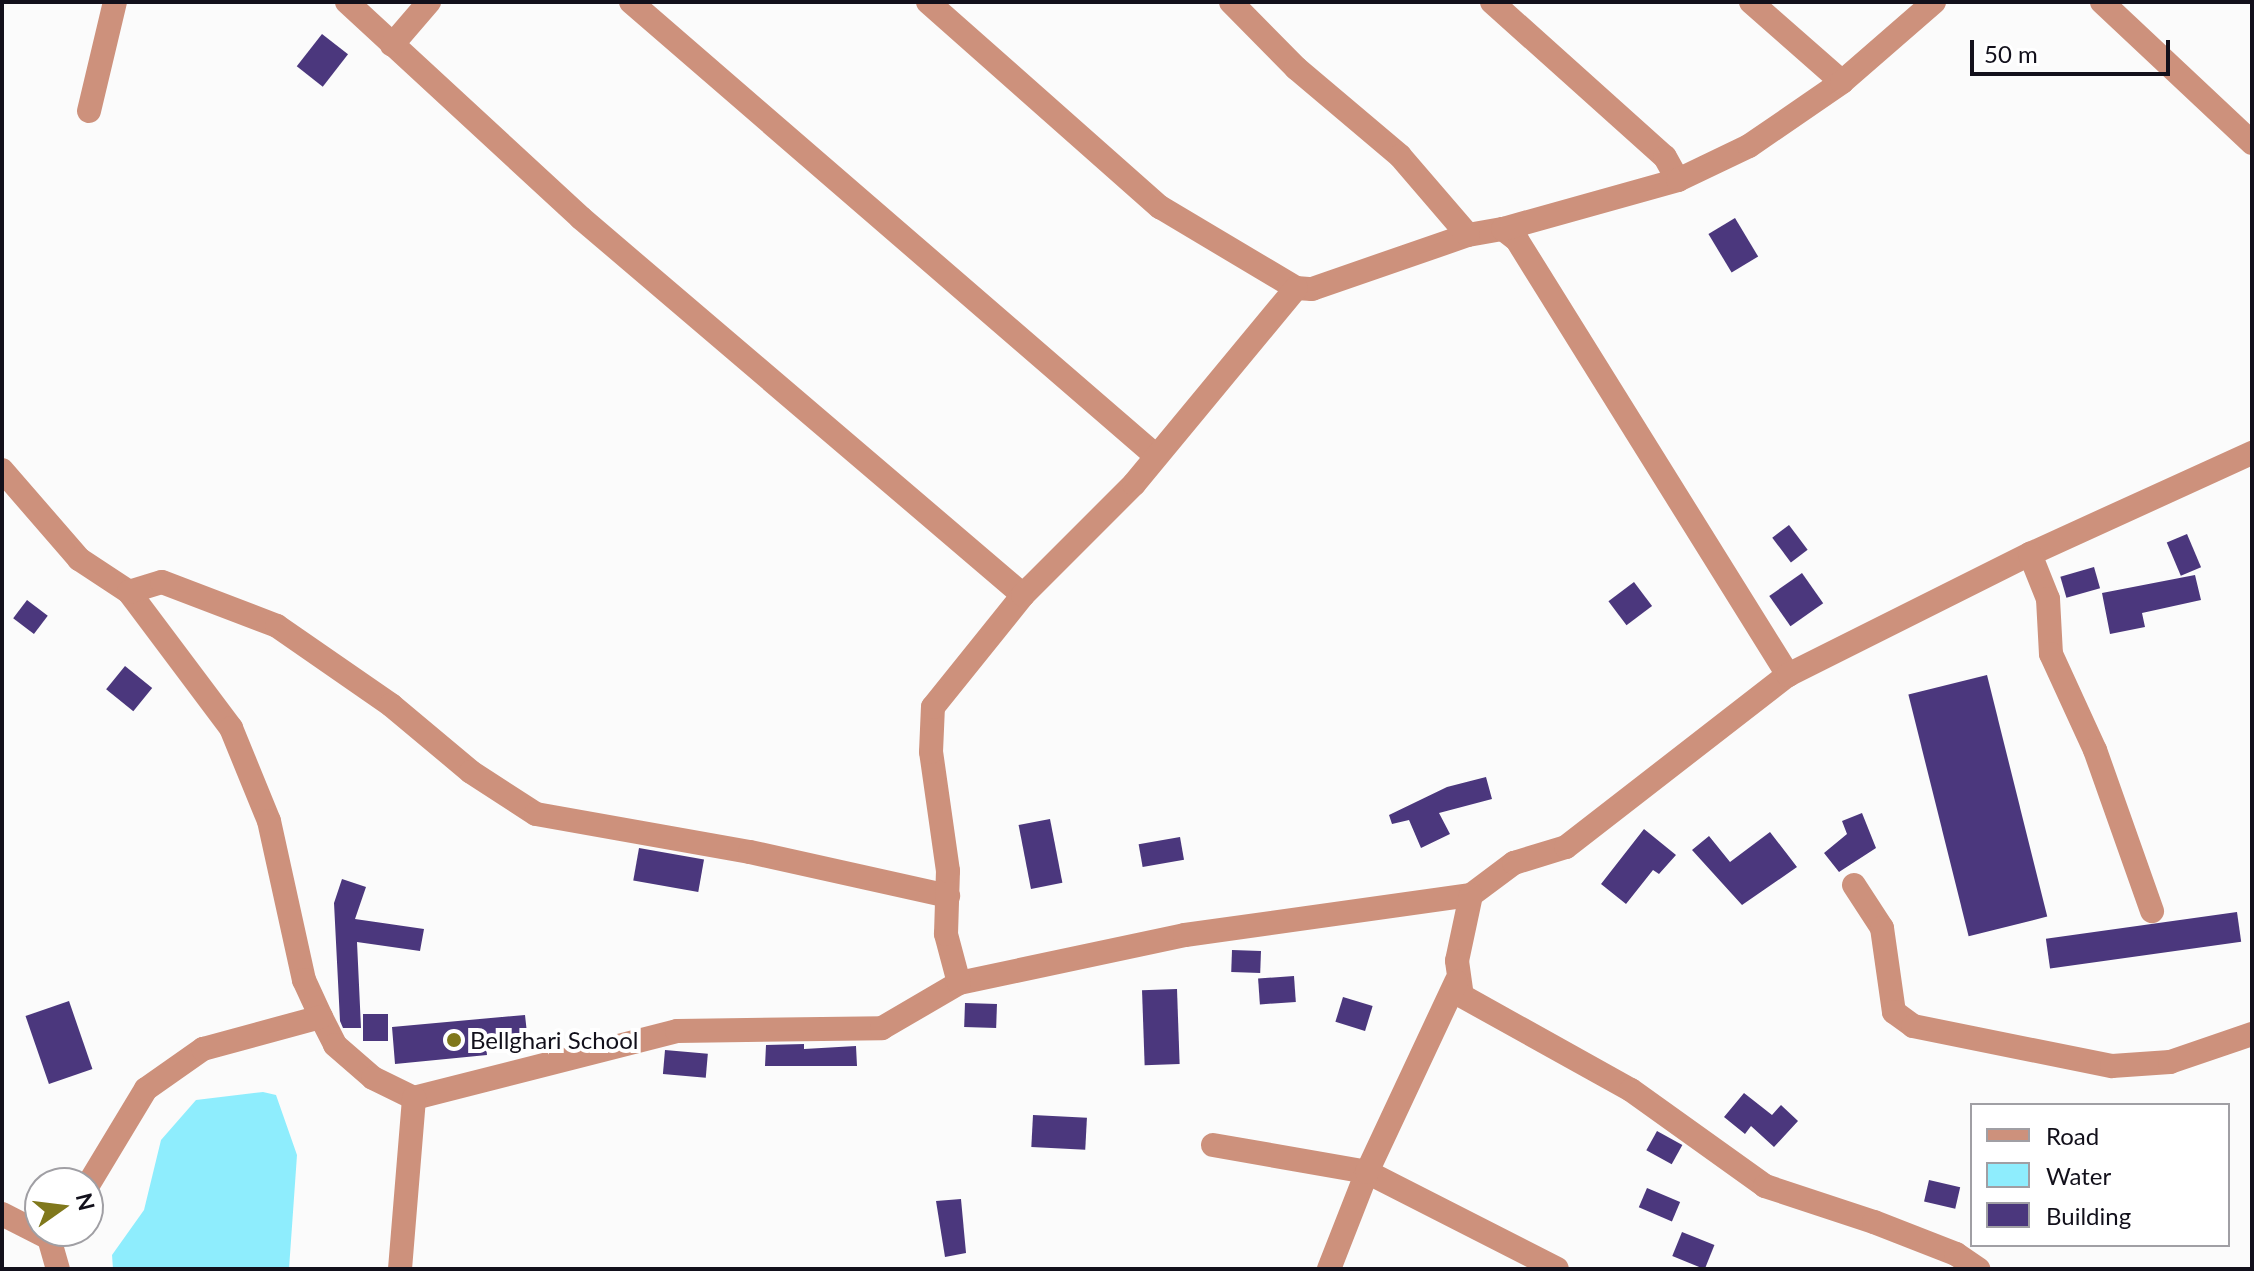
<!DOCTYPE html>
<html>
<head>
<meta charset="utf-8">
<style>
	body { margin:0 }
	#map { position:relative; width:2254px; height:1271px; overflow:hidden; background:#fbfbfb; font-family:Lato,sans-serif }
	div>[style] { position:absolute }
	.water>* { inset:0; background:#8eedfd }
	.building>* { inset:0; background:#4b377d; transform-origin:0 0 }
	.minor>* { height:24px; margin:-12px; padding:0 12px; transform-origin:12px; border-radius:12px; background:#cd917c }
	.dots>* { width:22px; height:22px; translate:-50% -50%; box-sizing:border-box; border:4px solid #fff; border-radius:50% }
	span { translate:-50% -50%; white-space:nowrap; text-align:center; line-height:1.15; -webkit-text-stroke:8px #fff; paint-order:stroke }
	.poi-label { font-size:24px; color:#12101b }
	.left { translate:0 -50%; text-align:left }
	.frame { position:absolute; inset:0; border:4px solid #12101b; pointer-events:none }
	.legend { position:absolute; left:1970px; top:1103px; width:260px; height:144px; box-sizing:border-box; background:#fff; border:2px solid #a09fa4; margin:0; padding:10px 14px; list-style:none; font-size:24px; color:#12101b }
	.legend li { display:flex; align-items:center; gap:16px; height:40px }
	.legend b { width:40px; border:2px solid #a09fa4 }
	.north { position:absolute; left:24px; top:1167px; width:80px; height:80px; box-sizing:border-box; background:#fff; border:2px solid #a09fa4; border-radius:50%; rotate:76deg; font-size:22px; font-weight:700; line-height:32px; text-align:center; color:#12101b }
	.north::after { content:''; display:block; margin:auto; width:28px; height:36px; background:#80781c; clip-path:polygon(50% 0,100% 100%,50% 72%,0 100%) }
	.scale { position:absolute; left:1970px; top:40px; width:200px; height:36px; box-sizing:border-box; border:4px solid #12101b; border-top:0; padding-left:10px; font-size:24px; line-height:28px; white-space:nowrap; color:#12101b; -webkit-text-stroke:6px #fff; paint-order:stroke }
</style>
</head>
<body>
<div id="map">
	<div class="water">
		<div style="clip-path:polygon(263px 1092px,276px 1095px,297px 1155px,289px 1269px,113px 1269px,112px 1255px,144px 1210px,161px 1140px,196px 1100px)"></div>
	</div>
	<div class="building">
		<div style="left:322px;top:34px;width:33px;height:41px;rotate:38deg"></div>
		<div style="left:1735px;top:218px;width:45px;height:31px;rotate:59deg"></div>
		<div style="left:1789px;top:525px;width:31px;height:21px;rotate:53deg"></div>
		<div style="left:2187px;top:534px;width:36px;height:22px;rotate:67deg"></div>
		<div style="left:2094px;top:567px;width:22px;height:35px;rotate:74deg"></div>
		<div style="left:1802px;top:573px;width:37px;height:40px;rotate:55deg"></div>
		<div style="clip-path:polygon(2195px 575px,2201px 600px,2142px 613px,2145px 627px,2110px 634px,2102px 593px)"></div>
		<div style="left:1634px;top:582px;width:30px;height:32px;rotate:53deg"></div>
		<div style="left:27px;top:600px;width:26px;height:23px;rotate:37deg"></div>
		<div style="left:125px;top:666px;width:35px;height:30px;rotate:39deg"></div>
		<div style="left:1987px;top:675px;width:249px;height:81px;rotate:76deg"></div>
		<div style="clip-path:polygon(1486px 777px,1492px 799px,1439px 813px,1450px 834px,1421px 848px,1409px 820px,1392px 824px,1389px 815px,1447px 787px)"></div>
		<div style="clip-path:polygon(1862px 813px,1876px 848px,1839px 872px,1824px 853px,1847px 834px,1842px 821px)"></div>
		<div style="left:1050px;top:819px;width:65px;height:32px;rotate:79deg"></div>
		<div style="clip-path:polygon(1644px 829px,1676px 855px,1659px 874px,1653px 870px,1626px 904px,1601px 884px)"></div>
		<div style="clip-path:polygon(1770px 832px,1797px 867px,1742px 905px,1692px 850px,1709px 836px,1730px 862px)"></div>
		<div style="left:1180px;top:837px;width:23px;height:42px;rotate:80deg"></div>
		<div style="left:639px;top:848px;width:66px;height:33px;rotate:10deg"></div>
		<div style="clip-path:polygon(342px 879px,366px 887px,355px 919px,424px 929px,420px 951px,357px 942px,361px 1028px,343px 1028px,340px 1021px,334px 903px)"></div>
		<div style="left:2237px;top:912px;width:30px;height:193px;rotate:82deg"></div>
		<div style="left:1232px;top:950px;width:29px;height:22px;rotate:2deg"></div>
		<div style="left:1294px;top:976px;width:26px;height:36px;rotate:86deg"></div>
		<div style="left:1177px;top:989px;width:75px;height:35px;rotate:88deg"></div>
		<div style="left:1343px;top:997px;width:31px;height:26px;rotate:17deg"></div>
		<div style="left:69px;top:1001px;width:72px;height:46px;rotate:71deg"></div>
		<div style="left:965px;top:1003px;width:32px;height:24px;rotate:2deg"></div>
		<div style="left:363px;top:1014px;width:25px;height:27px"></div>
		<div style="clip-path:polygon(525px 1015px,528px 1042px,486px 1046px,487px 1055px,395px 1064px,392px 1027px)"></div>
		<div style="clip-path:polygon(804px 1044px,804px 1049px,856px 1046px,857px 1066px,765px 1066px,766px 1045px)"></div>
		<div style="left:665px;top:1050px;width:43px;height:24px;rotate:5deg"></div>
		<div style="clip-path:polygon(1744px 1093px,1772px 1115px,1781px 1105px,1798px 1121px,1774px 1147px,1751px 1126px,1745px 1134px,1724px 1117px)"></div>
		<div style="left:1033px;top:1115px;width:54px;height:32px;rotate:3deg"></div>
		<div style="left:1657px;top:1131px;width:29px;height:22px;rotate:29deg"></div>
		<div style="left:1929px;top:1180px;width:32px;height:22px;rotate:13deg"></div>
		<div style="left:1647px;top:1188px;width:36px;height:21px;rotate:23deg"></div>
		<div style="clip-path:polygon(961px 1199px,966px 1253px,945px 1257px,936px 1201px)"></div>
		<div style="left:1682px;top:1232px;width:35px;height:26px;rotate:22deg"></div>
	</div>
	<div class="minor">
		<div style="left:347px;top:2px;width:318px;rotate:42.7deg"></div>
		<div style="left:581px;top:218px;width:581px;rotate:40.46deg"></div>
		<div style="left:631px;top:2px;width:694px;rotate:40.85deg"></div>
		<div style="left:928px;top:2px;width:310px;rotate:41.5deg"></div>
		<div style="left:1160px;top:207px;width:158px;rotate:30.8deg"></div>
		<div style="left:1296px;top:288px;width:16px;rotate:4deg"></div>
		<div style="left:1312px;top:289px;width:165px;rotate:-19.1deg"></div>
		<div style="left:1468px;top:235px;width:36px;rotate:-10deg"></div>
		<div style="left:1503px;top:229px;width:18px;rotate:38deg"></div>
		<div style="left:1517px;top:240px;width:513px;rotate:58.08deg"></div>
		<div style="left:1231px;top:2px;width:93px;rotate:45.4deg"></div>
		<div style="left:1296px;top:68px;width:136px;rotate:40.2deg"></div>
		<div style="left:1400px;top:156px;width:104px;rotate:49.3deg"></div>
		<div style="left:1492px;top:2px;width:232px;rotate:41.9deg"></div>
		<div style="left:1665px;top:157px;width:26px;rotate:61deg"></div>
		<div style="left:1751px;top:2px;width:121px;rotate:41.3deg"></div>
		<div style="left:2102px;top:2px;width:206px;rotate:43.2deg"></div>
		<div style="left:392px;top:45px;width:57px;rotate:-49.3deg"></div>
		<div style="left:89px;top:111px;width:112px;rotate:-76.6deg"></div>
		<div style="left:1503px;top:229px;width:182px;rotate:-15.6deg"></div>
		<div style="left:1678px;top:180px;width:79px;rotate:-25.6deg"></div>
		<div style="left:1749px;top:146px;width:113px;rotate:-34.5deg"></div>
		<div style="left:1842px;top:82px;width:122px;rotate:-41deg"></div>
		<div style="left:2px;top:470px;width:118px;rotate:49.1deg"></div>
		<div style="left:79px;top:559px;width:60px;rotate:33.4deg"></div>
		<div style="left:129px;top:592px;width:170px;rotate:53.1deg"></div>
		<div style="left:231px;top:728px;width:100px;rotate:67.8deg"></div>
		<div style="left:269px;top:821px;width:163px;rotate:77.6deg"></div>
		<div style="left:304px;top:980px;width:41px;rotate:65.3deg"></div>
		<div style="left:321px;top:1017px;width:31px;rotate:63deg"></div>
		<div style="left:335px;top:1045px;width:50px;rotate:41deg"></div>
		<div style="left:373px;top:1078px;width:46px;rotate:26deg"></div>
		<div style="left:414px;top:1098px;width:271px;rotate:-14.3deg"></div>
		<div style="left:677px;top:1031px;width:205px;rotate:-0.8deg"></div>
		<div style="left:882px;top:1028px;width:89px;rotate:-30.3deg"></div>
		<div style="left:959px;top:983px;width:231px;rotate:-12deg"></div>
		<div style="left:1185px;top:935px;width:289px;rotate:-8deg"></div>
		<div style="left:1471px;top:895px;width:54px;rotate:-36.7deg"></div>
		<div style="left:1514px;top:863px;width:54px;rotate:-17.1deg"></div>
		<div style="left:1566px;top:847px;width:281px;rotate:-37.8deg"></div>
		<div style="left:1788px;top:675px;width:271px;rotate:-26.6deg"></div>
		<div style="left:2030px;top:554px;width:244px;rotate:-24.5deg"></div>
		<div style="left:2030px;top:554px;width:48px;rotate:68.2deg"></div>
		<div style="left:2048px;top:599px;width:55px;rotate:86.9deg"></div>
		<div style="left:2051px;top:654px;width:106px;rotate:65.4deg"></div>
		<div style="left:2095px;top:750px;width:171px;rotate:70.5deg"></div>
		<div style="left:129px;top:592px;width:34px;rotate:-17deg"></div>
		<div style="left:162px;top:582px;width:123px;rotate:20.9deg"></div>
		<div style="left:277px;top:626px;width:139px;rotate:34.7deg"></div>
		<div style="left:391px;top:705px;width:104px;rotate:39.9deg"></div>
		<div style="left:471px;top:772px;width:77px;rotate:32.9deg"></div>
		<div style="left:536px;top:814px;width:217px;rotate:10.1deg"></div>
		<div style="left:750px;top:852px;width:203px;rotate:12.5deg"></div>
		<div style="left:1854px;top:885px;width:51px;rotate:56.9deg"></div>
		<div style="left:1882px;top:928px;width:85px;rotate:81.9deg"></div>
		<div style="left:1894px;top:1012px;width:24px;rotate:36deg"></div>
		<div style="left:1913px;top:1026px;width:203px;rotate:11.4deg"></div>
		<div style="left:2112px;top:1066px;width:58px;rotate:-3.9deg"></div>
		<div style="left:2170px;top:1062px;width:87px;rotate:-18.9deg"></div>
		<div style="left:1471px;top:895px;width:67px;rotate:102deg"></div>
		<div style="left:1457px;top:961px;width:35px;rotate:82deg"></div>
		<div style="left:1462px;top:996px;width:193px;rotate:29.1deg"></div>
		<div style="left:1631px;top:1090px;width:165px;rotate:35.6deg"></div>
		<div style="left:1765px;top:1186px;width:115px;rotate:18.3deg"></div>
		<div style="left:1874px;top:1222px;width:88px;rotate:21.3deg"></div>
		<div style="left:1956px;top:1254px;width:27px;rotate:34deg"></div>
		<div style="left:959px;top:983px;width:51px;rotate:-104.9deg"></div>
		<div style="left:946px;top:934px;width:63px;rotate:-88.2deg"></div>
		<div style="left:948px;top:871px;width:120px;rotate:-98.1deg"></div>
		<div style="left:931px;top:752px;width:45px;rotate:-87.5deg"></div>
		<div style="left:933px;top:707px;width:144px;rotate:-51.2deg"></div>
		<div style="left:1023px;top:595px;width:157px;rotate:-45deg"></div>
		<div style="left:1134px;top:484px;width:254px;rotate:-50.4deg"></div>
		<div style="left:1213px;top:1145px;width:156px;rotate:9.9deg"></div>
		<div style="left:1367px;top:1172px;width:213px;rotate:27deg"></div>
		<div style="left:88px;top:1185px;width:112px;rotate:-58.9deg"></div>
		<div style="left:146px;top:1089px;width:70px;rotate:-35.1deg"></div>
		<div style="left:203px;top:1049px;width:122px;rotate:-15.2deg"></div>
		<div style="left:2px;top:1214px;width:53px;rotate:27.1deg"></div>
		<div style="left:49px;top:1238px;width:32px;rotate:74deg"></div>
		<div style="left:400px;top:1269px;width:172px;rotate:-85.3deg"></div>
		<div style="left:1329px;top:1269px;width:104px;rotate:-68.6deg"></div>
		<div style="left:1367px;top:1172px;width:210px;rotate:-64.9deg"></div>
	</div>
	<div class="dots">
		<div style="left:454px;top:1040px;background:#80781c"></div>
	</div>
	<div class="poi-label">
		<span class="left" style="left:470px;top:1040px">Bellghari School</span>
	</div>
	<div class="frame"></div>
	<ul class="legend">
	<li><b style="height:10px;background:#cd917c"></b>Road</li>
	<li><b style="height:22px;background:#8eedfd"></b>Water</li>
	<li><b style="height:22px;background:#4b377d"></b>Building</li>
	</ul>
	<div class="north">N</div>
	<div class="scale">50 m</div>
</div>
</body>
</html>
